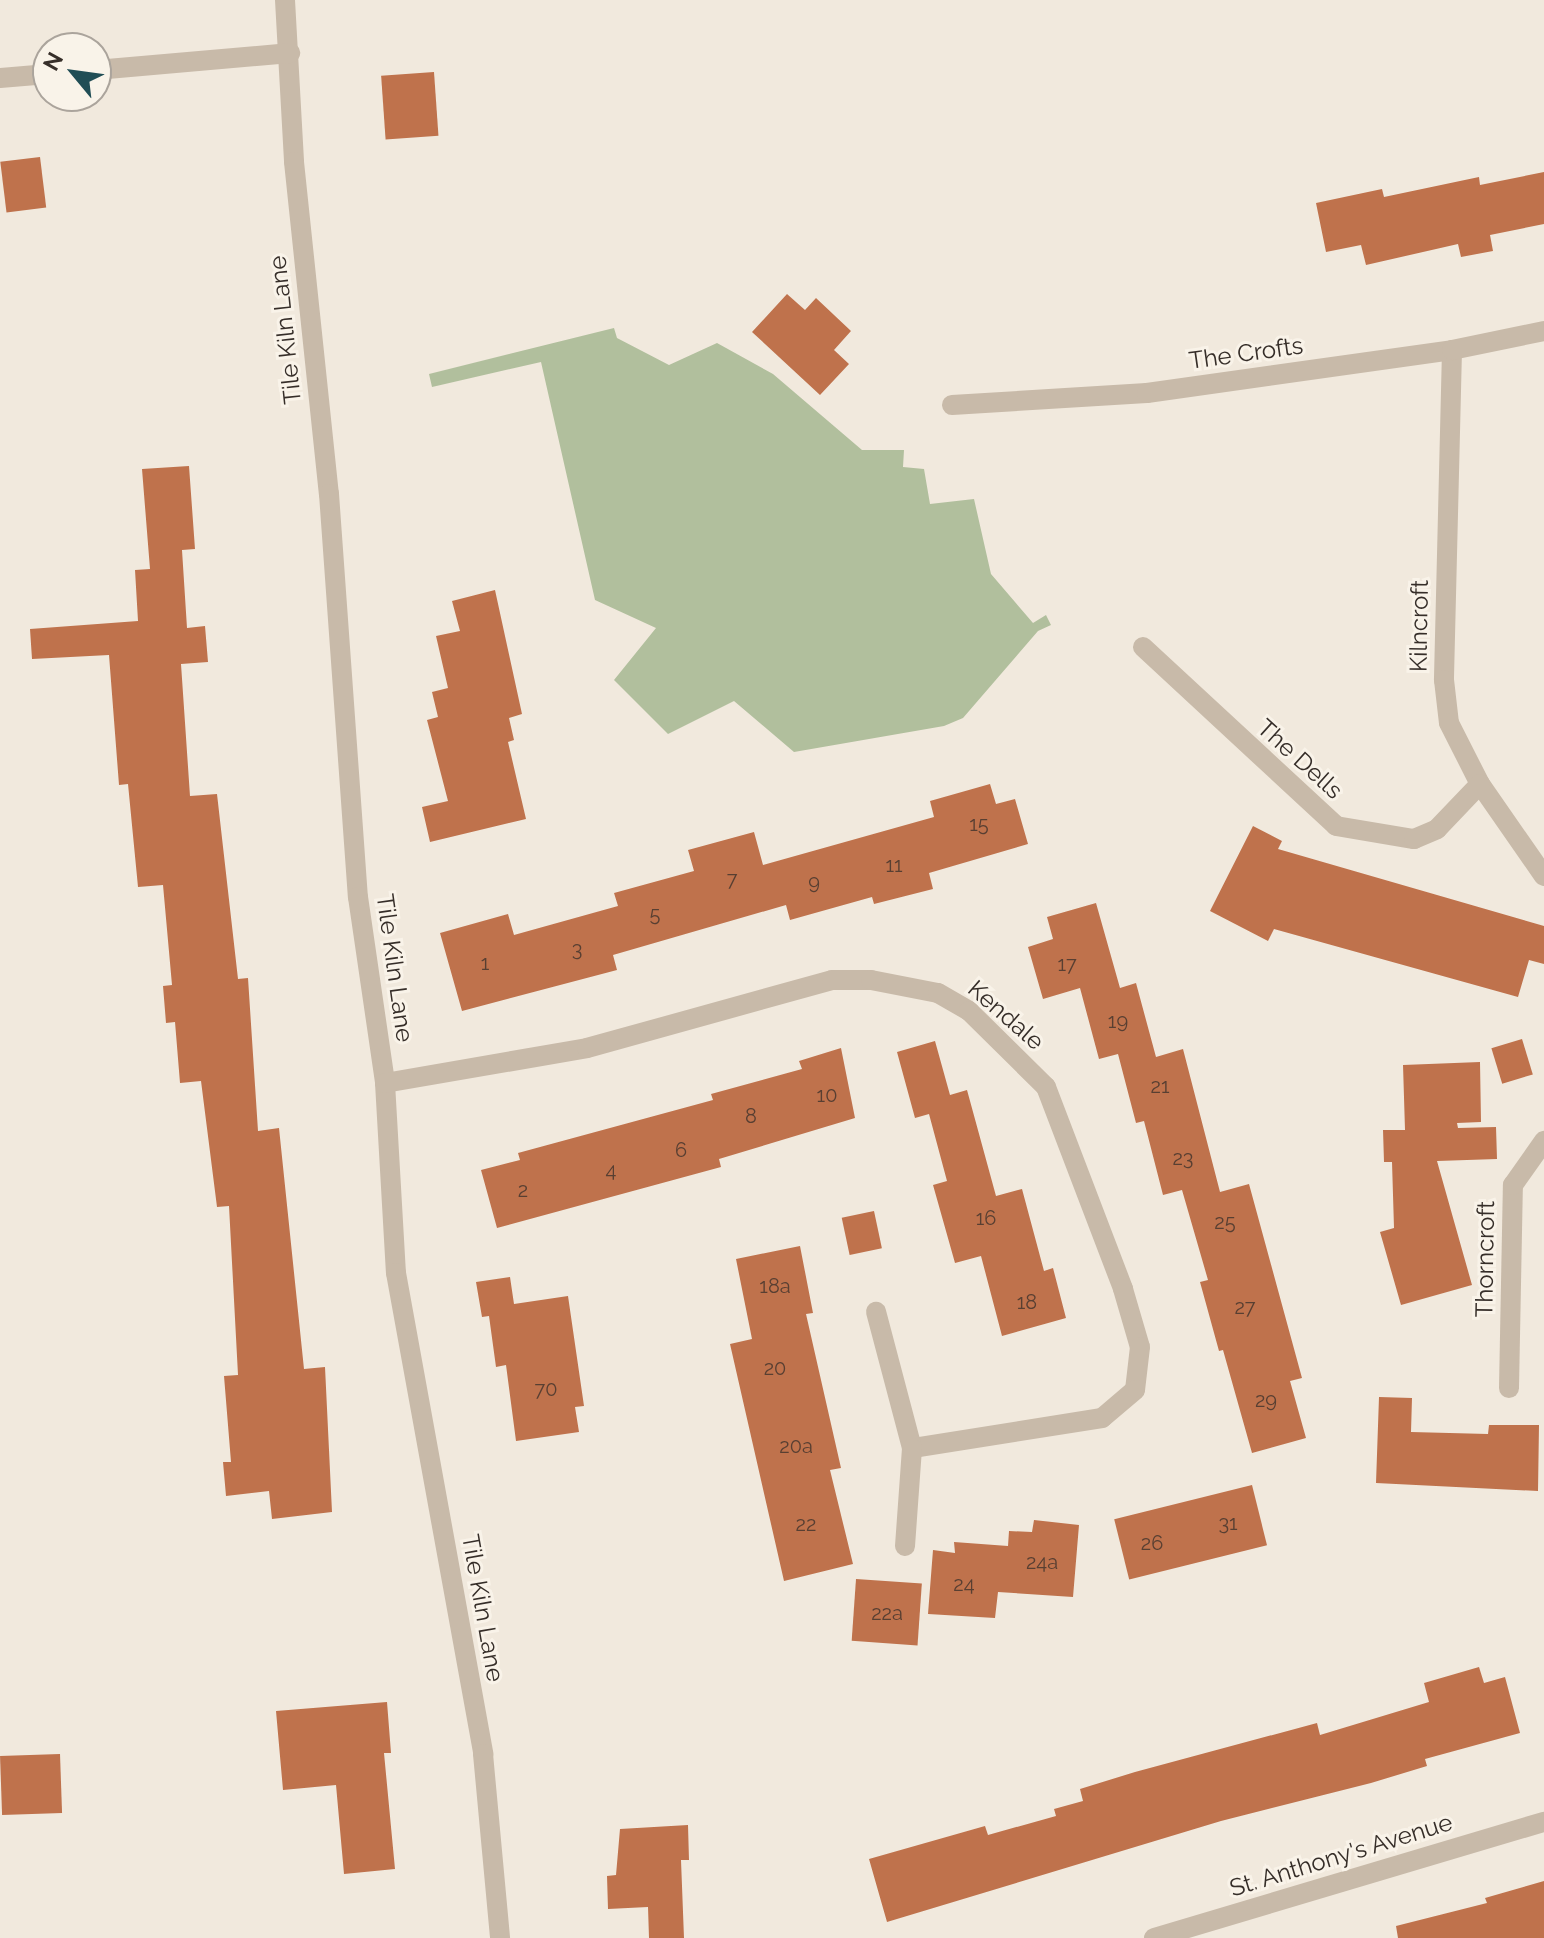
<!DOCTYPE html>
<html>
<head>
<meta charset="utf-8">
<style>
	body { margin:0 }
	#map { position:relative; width:1544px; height:1938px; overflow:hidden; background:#f1e9dd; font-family:Raleway,sans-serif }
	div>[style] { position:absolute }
	.green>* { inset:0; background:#b1bf9d }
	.building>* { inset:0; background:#bf724c; transform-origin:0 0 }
	.minor>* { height:20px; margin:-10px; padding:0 10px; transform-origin:10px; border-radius:10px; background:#c8baa9 }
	span { translate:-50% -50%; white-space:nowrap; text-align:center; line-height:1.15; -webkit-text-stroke:6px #f9f3e9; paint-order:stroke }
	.number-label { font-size:20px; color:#583f32 }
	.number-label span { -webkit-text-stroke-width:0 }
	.street-label { font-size:24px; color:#362e29 }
	.north { position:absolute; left:32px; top:32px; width:80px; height:80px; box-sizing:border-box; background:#f9f3e9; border:2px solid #aba49c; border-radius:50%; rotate:299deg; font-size:22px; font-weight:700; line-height:32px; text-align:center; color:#362e29 }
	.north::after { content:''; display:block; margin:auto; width:28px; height:36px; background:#204d55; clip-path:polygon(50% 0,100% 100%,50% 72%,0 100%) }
</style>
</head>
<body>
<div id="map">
	<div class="green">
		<div style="clip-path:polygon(614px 328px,617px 338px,669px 365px,717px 343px,773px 374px,862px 450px,904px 450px,903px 467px,924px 469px,930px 504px,974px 499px,991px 574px,1033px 623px,1046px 615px,1051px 625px,1038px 631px,963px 718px,944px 726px,794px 752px,734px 701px,668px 734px,614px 680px,656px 628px,595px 600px,541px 362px,432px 387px,429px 374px)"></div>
	</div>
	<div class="building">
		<div style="left:434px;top:72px;width:64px;height:53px;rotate:86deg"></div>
		<div style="left:40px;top:157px;width:51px;height:40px;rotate:83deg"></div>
		<div style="clip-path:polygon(1544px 172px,1544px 224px,1490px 235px,1493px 251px,1461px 257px,1458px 244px,1366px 265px,1361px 245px,1326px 252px,1316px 203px,1382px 189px,1384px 197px,1479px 177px,1480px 185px)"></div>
		<div style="clip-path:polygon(787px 294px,805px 310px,816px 298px,851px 331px,834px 350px,849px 364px,820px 395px,752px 332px)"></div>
		<div style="clip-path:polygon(189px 466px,195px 549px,182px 550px,187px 628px,205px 626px,208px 662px,181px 664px,190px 796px,217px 794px,238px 979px,248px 978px,258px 1131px,279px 1128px,304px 1369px,325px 1367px,332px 1512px,272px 1519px,269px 1491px,226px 1496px,223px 1462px,231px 1462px,224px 1376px,238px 1375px,229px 1206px,217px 1207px,201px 1081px,180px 1083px,175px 1022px,166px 1023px,163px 986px,172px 985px,163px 885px,138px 887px,128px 784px,119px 785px,109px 655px,32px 659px,30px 629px,138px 621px,135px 570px,150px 569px,142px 469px)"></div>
		<div style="clip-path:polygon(495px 590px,522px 714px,509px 718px,514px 740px,508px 742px,526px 819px,430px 842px,422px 807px,448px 801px,427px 720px,438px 717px,432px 692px,448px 688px,436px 636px,460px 631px,452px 601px)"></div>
		<div style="clip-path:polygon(990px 784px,996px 804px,1015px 799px,1028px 844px,929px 873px,933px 889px,874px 904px,872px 897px,790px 920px,786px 905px,613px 955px,617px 970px,462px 1011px,440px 933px,508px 914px,514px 935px,618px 906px,614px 893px,694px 871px,688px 850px,754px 832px,763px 865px,934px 817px,930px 801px)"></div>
		<div style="clip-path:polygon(1253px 826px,1282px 841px,1278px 849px,1544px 926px,1544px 964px,1529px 960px,1518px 997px,1274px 929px,1268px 941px,1210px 911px)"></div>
		<div style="clip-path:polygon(1096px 903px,1120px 988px,1136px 983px,1156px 1057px,1183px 1049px,1220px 1192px,1249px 1184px,1302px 1378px,1290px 1381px,1306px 1438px,1252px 1453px,1223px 1350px,1219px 1351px,1200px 1282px,1208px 1280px,1182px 1190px,1163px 1195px,1144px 1121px,1136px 1123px,1118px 1054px,1099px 1059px,1080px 988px,1043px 999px,1028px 947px,1053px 939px,1047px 917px)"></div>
		<div style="left:1522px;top:1039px;width:37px;height:32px;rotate:73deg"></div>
		<div style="clip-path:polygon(935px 1041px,950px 1095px,967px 1090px,996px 1196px,1022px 1189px,1044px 1271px,1053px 1268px,1066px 1318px,1002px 1336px,981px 1256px,955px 1263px,933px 1185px,947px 1181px,929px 1114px,915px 1118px,897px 1052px)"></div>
		<div style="clip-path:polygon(841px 1048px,855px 1118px,719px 1159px,721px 1167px,497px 1228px,481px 1170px,520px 1160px,518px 1153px,713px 1100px,711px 1094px,802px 1069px,799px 1061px)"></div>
		<div style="clip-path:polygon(1480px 1062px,1481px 1122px,1457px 1123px,1458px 1128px,1496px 1127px,1497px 1159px,1437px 1161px,1472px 1285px,1401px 1305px,1380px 1232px,1394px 1228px,1392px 1162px,1384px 1162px,1383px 1130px,1405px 1130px,1403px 1065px)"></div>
		<div style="left:874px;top:1211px;width:38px;height:33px;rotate:78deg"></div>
		<div style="clip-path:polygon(800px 1246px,813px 1313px,806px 1314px,841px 1468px,830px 1470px,853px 1564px,784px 1581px,730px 1344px,752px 1339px,736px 1259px)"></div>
		<div style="clip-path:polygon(510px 1277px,514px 1304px,568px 1296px,584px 1406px,575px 1407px,579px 1432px,516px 1441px,506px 1365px,496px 1367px,489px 1316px,482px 1317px,476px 1282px)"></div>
		<div style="clip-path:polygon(1379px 1397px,1412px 1398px,1411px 1432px,1488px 1434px,1489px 1425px,1539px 1425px,1538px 1491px,1376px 1483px)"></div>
		<div style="left:1252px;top:1485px;width:62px;height:142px;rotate:76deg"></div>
		<div style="clip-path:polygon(1034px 1520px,1079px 1525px,1073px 1597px,998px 1592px,995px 1618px,928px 1614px,933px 1550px,955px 1553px,954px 1542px,1008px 1546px,1009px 1531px,1032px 1532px)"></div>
		<div style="left:856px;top:1579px;width:66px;height:62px;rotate:4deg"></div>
		<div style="clip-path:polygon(1479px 1667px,1484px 1683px,1505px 1677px,1520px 1733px,1425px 1759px,1427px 1766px,1371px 1783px,1221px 1821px,887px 1922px,869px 1859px,985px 1826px,988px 1835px,1056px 1816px,1054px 1809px,1083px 1801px,1080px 1789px,1135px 1772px,1317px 1723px,1320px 1735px,1429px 1702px,1424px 1683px)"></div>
		<div style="clip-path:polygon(387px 1702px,391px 1753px,384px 1753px,395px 1869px,344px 1874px,336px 1785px,283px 1790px,276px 1711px)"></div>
		<div style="left:60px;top:1754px;width:59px;height:60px;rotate:88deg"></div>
		<div style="clip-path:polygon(688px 1825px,689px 1860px,681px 1860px,684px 1938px,649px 1938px,648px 1907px,608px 1909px,607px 1876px,616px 1875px,620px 1829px)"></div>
		<div style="clip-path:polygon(1544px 1881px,1544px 1938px,1398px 1938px,1396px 1926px,1487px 1903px,1485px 1898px)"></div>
	</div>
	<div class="minor">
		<div style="left:285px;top:0;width:162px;rotate:86.8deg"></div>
		<div style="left:294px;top:162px;width:334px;rotate:84deg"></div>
		<div style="left:329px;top:494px;width:404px;rotate:85.9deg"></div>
		<div style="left:358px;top:897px;width:188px;rotate:81.7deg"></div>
		<div style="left:385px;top:1083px;width:190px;rotate:86.7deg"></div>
		<div style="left:396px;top:1273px;width:489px;rotate:79.7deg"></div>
		<div style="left:483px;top:1754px;width:185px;rotate:84.7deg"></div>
		<div style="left:96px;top:70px;width:195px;rotate:-5deg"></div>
		<div style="left:0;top:78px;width:48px;rotate:-4.8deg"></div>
		<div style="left:1452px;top:350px;width:330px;rotate:91.4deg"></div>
		<div style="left:1444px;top:680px;width:43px;rotate:83.4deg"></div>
		<div style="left:1449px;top:723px;width:68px;rotate:63.1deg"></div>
		<div style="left:1480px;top:784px;width:112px;rotate:55.2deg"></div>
		<div style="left:952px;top:405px;width:195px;rotate:-3.5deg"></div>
		<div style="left:1147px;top:393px;width:308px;rotate:-8deg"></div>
		<div style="left:1452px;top:350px;width:94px;rotate:-11.7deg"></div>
		<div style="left:1143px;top:647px;width:263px;rotate:42.8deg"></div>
		<div style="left:1336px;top:826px;width:79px;rotate:9.5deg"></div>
		<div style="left:1414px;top:839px;width:25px;rotate:-23deg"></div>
		<div style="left:1437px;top:829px;width:62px;rotate:-46.3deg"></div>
		<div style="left:385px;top:1083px;width:205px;rotate:-9.8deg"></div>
		<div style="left:587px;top:1048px;width:254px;rotate:-15.5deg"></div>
		<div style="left:832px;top:980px;width:39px"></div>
		<div style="left:871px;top:980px;width:68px;rotate:11deg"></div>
		<div style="left:938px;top:993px;width:36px;rotate:30deg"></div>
		<div style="left:969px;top:1011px;width:108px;rotate:44.6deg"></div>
		<div style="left:1046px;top:1087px;width:216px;rotate:69.1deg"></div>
		<div style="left:1123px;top:1289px;width:60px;rotate:73.7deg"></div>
		<div style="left:1140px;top:1347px;width:43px;rotate:96.6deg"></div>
		<div style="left:1135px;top:1390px;width:43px;rotate:139.7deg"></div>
		<div style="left:1102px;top:1418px;width:192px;rotate:171deg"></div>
		<div style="left:912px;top:1448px;width:141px;rotate:-104.8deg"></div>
		<div style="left:1509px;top:1388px;width:203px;rotate:-88.9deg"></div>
		<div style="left:1513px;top:1185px;width:54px;rotate:-54.8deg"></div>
		<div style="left:905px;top:1546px;width:98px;rotate:-85.9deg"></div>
		<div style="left:1154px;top:1938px;width:407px;rotate:-16.6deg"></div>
	</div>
	<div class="number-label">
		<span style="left:979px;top:824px">15</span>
		<span style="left:894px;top:865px">11</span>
		<span style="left:732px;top:879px">7</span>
		<span style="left:814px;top:882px">9</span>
		<span style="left:655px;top:914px">5</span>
		<span style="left:577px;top:949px">3</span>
		<span style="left:485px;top:963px">1</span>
		<span style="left:1067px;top:964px">17</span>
		<span style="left:1118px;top:1021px">19</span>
		<span style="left:1160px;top:1086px">21</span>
		<span style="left:827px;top:1095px">10</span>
		<span style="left:751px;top:1116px">8</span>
		<span style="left:681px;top:1150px">6</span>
		<span style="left:1183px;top:1158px">23</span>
		<span style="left:611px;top:1170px">4</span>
		<span style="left:523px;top:1190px">2</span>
		<span style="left:986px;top:1218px">16</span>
		<span style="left:1225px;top:1222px">25</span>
		<span style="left:775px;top:1286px">18a</span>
		<span style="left:1027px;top:1302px">18</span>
		<span style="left:1245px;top:1307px">27</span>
		<span style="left:775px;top:1368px">20</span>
		<span style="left:546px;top:1389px">70</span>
		<span style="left:1266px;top:1400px">29</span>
		<span style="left:796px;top:1446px">20a</span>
		<span style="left:1228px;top:1523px">31</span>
		<span style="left:806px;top:1524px">22</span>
		<span style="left:1152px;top:1543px">26</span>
		<span style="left:1042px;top:1562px">24a</span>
		<span style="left:964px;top:1584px">24</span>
		<span style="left:887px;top:1613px">22a</span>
	</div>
	<div class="street-label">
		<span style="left:285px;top:330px;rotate:-96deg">Tile Kiln Lane</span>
		<span style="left:1246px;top:353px;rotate:-8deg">The Crofts</span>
		<span style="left:1419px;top:626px;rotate:-89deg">Kilncroft</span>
		<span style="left:1300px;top:759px;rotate:42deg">The Dells</span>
		<span style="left:395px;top:968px;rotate:82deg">Tile Kiln Lane</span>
		<span style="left:1006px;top:1015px;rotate:41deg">Kendale</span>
		<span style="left:1485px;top:1259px;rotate:-89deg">Thorncroft</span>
		<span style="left:483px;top:1608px;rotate:80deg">Tile Kiln Lane</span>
		<span style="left:1341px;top:1855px;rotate:-17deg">St. Anthony's Avenue</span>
	</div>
	<div class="north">N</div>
</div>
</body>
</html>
